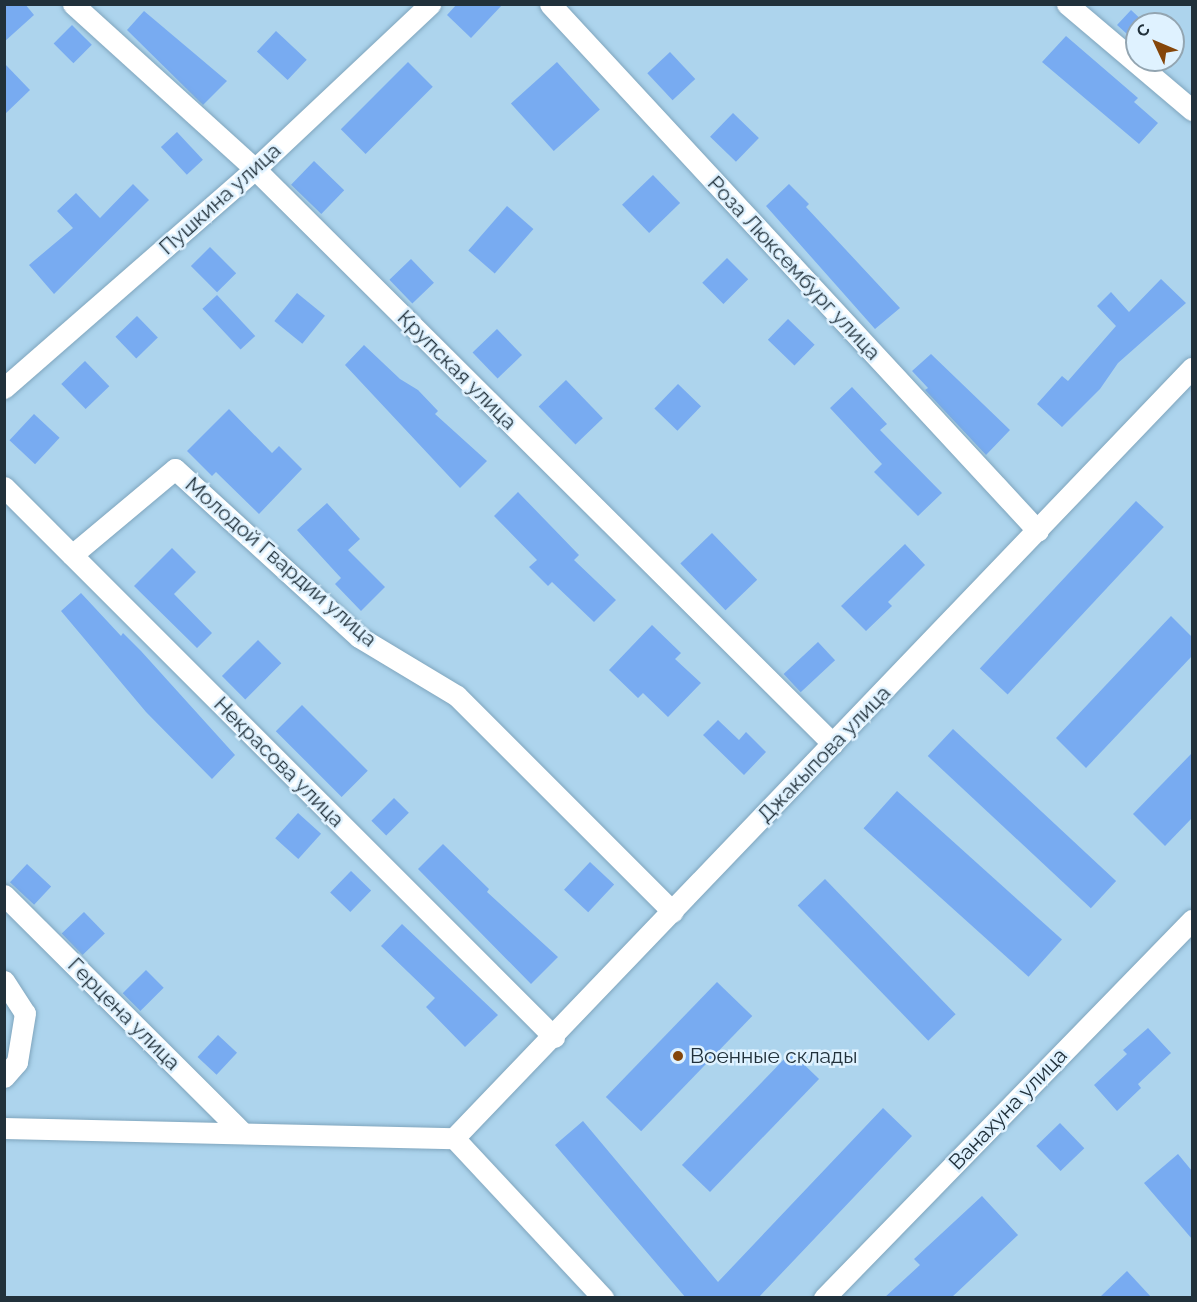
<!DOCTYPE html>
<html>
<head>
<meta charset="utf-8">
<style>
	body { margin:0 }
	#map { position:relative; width:1197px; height:1302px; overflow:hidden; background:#add4ed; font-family:Raleway,sans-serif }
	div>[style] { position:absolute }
	.building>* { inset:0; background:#78abf1; transform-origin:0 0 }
	.roads { filter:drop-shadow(0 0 2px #7fa5bd) drop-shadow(0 0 2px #7fa5bd) }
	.street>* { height:21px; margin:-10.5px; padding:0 10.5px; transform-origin:10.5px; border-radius:10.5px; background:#fff }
	.dots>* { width:16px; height:16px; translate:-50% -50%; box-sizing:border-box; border:3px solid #dff2ff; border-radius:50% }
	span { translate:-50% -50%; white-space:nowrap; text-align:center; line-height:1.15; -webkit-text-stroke:5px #dff2ff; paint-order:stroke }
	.street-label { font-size:21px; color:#21313b }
	.poi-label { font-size:21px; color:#21313b }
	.left { translate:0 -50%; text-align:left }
	.frame { position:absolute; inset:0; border:6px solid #21313b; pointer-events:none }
	.north { position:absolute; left:1125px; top:12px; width:60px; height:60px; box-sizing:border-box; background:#dff2ff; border:2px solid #93a5b1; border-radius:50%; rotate:314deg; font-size:16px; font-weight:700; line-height:24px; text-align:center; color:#21313b }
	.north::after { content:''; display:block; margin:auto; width:21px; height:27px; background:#85460a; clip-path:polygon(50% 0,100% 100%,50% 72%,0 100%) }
</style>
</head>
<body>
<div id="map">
	<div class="building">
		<div style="clip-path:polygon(4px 4px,25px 4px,34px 15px,4px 42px)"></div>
		<div style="clip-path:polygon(457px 4px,503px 4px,471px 38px,447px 15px)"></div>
		<div style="clip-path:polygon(1131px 10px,1146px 24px,1137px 24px,1137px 43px,1117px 25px)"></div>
		<div style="clip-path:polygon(144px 11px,227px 81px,203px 105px,127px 30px)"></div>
		<div style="left:72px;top:25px;width:28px;height:26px;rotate:45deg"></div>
		<div style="left:276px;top:31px;width:42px;height:28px;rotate:43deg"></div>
		<div style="clip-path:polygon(1066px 36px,1138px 98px,1134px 102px,1158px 123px,1139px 144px,1042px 62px)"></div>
		<div style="left:670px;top:52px;width:37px;height:31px;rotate:47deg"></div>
		<div style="left:408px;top:62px;width:35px;height:95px;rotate:45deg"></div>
		<div style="left:557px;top:62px;width:64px;height:62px;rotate:48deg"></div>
		<div style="clip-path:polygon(4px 63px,30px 90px,4px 115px)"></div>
		<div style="left:733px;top:113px;width:36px;height:33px;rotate:44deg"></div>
		<div style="left:177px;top:132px;width:38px;height:22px;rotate:47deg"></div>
		<div style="left:314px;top:161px;width:42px;height:33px;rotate:44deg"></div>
		<div style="left:653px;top:175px;width:39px;height:43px;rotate:46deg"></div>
		<div style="clip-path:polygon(133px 184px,149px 200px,54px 294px,29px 265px,73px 228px,57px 211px,76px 193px,100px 218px)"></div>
		<div style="clip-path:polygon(789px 184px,809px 204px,806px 207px,900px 308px,875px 329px,766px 206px)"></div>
		<div style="left:507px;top:206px;width:35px;height:59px;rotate:41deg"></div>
		<div style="left:210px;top:247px;width:37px;height:27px;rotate:45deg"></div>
		<div style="left:727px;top:258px;width:30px;height:35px;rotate:45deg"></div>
		<div style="left:411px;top:259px;width:33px;height:30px;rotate:46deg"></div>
		<div style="clip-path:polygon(1161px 279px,1186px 303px,1118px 363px,1100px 389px,1062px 427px,1037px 404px,1062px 376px,1068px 381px,1116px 326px,1097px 306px,1111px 292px,1129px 312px)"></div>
		<div style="left:297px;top:293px;width:36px;height:36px;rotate:39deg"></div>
		<div style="left:217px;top:295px;width:56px;height:20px;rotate:47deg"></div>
		<div style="left:137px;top:316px;width:30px;height:30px;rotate:46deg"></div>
		<div style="left:788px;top:319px;width:37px;height:29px;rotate:44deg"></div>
		<div style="left:497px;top:329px;width:36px;height:34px;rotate:46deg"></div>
		<div style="clip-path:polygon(364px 345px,400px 379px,418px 390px,438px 411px,435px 414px,487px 461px,460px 488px,345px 365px)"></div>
		<div style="clip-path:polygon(931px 354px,1010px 430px,986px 455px,925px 390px,928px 388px,912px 371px)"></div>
		<div style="left:85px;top:361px;width:35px;height:33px;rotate:46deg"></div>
		<div style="left:566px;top:380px;width:53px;height:38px;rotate:46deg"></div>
		<div style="left:678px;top:384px;width:32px;height:34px;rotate:44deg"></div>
		<div style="clip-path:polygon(852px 387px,887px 424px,880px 430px,942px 493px,918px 516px,874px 472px,882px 464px,830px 408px)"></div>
		<div style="clip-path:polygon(229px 409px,272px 453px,279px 446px,302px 469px,259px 514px,216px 472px,212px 476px,187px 451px)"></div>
		<div style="left:34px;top:414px;width:35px;height:36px;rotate:43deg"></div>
		<div style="clip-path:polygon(518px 492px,579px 555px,574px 560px,616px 600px,594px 622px,552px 582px,548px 586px,529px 567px,537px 560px,494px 516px)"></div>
		<div style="left:1136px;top:501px;width:38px;height:229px;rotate:43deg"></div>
		<div style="clip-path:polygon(327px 503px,360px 539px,348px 550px,385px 587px,361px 611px,335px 584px,341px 578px,297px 530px)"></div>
		<div style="left:712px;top:533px;width:65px;height:44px;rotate:46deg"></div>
		<div style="clip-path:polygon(905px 544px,925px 565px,888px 602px,892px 606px,866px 631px,841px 606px)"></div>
		<div style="clip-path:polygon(172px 548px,196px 572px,174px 594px,212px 633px,197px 648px,134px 586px)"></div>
		<div style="clip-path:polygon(81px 593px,121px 636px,123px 633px,141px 651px,235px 755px,212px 779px,146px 712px,61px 611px)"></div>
		<div style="clip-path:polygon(1171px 616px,1192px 637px,1192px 656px,1086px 768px,1056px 738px)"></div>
		<div style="clip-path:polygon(652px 625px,681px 653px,675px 659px,701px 683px,668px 717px,643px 693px,638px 698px,609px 670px)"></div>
		<div style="left:258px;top:640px;width:33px;height:51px;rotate:45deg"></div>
		<div style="left:818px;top:642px;width:25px;height:47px;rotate:47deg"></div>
		<div style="left:302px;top:705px;width:93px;height:37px;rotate:45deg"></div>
		<div style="clip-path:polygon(718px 720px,739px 740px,746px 732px,766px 752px,744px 775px,703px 735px)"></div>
		<div style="left:953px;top:729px;width:223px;height:37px;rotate:43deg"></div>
		<div style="clip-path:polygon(1192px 753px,1192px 818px,1165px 846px,1133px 814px)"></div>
		<div style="left:897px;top:791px;width:222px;height:50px;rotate:42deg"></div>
		<div style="left:394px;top:798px;width:21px;height:32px;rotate:45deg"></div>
		<div style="left:298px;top:813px;width:31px;height:34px;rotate:42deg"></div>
		<div style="clip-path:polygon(443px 844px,489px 889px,487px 892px,558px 957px,531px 984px,418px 869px)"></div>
		<div style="left:590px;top:862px;width:33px;height:38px;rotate:43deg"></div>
		<div style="left:27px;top:864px;width:33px;height:25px;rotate:43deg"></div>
		<div style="left:351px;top:871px;width:28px;height:30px;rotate:44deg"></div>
		<div style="left:825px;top:879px;width:188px;height:38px;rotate:46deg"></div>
		<div style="left:84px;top:912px;width:30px;height:31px;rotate:46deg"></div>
		<div style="clip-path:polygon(402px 924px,498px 1015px,465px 1047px,426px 1007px,435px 998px,381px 946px)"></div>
		<div style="left:146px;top:970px;width:25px;height:33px;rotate:45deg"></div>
		<div style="left:717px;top:982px;width:49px;height:160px;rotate:44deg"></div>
		<div style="clip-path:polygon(1148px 1028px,1171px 1053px,1138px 1084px,1141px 1088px,1117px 1111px,1094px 1085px,1127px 1054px,1123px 1050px)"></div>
		<div style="left:218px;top:1035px;width:26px;height:30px;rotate:43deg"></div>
		<div style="left:791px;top:1052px;width:39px;height:157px;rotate:44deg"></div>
		<div style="clip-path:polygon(883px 1108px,912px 1136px,758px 1298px,686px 1298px,555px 1145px,583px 1121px,718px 1282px)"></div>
		<div style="left:1060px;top:1123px;width:35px;height:33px;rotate:46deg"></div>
		<div style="clip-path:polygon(1178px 1154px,1192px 1171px,1192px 1239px,1144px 1183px)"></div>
		<div style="clip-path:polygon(982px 1196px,1018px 1235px,951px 1298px,884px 1298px,920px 1265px,914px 1259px)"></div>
		<div style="clip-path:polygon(1127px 1271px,1152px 1298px,1099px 1298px)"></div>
	</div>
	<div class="roads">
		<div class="street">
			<div style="left:73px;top:4px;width:246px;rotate:42.2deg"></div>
			<div style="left:255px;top:169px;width:815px;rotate:44.85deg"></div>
			<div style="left:550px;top:4px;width:718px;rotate:47.2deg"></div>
			<div style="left:1067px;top:4px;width:164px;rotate:40.3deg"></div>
			<div style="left:4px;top:388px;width:333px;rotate:-41.1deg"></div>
			<div style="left:255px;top:169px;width:241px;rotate:-43.3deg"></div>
			<div style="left:4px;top:487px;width:778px;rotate:45deg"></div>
			<div style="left:72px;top:555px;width:134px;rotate:-39.9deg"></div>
			<div style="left:175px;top:469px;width:249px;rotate:42.4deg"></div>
			<div style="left:359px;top:637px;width:114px;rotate:31deg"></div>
			<div style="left:457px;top:696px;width:305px;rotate:45deg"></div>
			<div style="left:4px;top:895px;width:337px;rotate:44.9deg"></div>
			<div style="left:4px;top:981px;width:38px;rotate:57deg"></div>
			<div style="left:25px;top:1013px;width:50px;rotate:99.3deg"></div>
			<div style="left:17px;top:1062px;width:20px;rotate:131deg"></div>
			<div style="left:4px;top:1128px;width:450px;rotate:1.3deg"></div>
			<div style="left:454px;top:1138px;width:219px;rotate:47deg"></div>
			<div style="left:454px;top:1138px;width:1067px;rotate:-46.22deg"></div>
			<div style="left:824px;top:1298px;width:528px;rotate:-45.77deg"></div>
		</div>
	</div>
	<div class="dots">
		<div style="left:678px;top:1056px;background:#85460a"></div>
	</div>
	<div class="street-label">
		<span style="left:220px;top:199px;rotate:-42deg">Пушкина улица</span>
		<span style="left:794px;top:268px;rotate:47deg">Роза Люксембург улица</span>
		<span style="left:457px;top:370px;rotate:45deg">Крупская улица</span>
		<span style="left:281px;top:562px;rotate:41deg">Молодой Гвардии улица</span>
		<span style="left:824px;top:754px;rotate:-46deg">Джакыпова улица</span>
		<span style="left:279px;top:762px;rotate:45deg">Некрасова улица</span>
		<span style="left:124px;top:1014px;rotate:45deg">Герцена улица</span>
		<span style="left:1008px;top:1109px;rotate:-46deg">Ванахуна улица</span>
	</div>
	<div class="poi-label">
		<span class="left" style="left:690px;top:1056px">Военные склады</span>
	</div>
	<div class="frame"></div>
	<div class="north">С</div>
</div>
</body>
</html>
